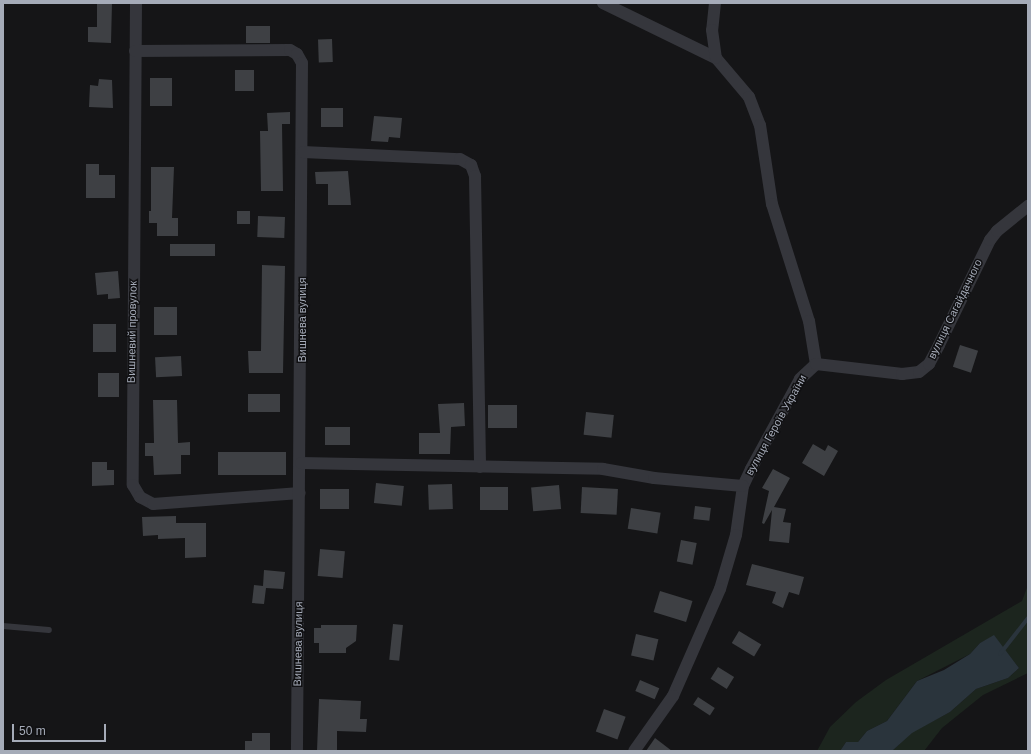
<!DOCTYPE html>
<html>
<head>
<meta charset="utf-8">
<style>
	body { margin:0 }
	#map { position:relative; width:1031px; height:754px; overflow:hidden; background:#151517; font-family:Arial,sans-serif }
	div>[style] { position:absolute }
	.green>* { inset:0; background:#1c251e }
	.water>* { inset:0; background:#2a343c }
	.stream>* { height:4px; margin:-2px; padding:0 2px; transform-origin:2px; border-radius:2px; background:#2a343c }
	.building>* { inset:0; background:#3e4044; transform-origin:0 0 }
	.lane>* { height:6px; margin:-3px; padding:0 3px; transform-origin:3px; border-radius:3px; background:#35363c }
	.street>* { height:12px; margin:-6px; padding:0 6px; transform-origin:6px; border-radius:6px; background:#35363c }
	span { translate:-50% -50%; white-space:nowrap; text-align:center; line-height:1.15; -webkit-text-stroke:3px #101012; paint-order:stroke }
	.street-label { font-size:11px; color:#a5abb8 }
	.frame { position:absolute; inset:0; border:4px solid #a5abb8; pointer-events:none }
	.scale { position:absolute; left:12px; top:724px; width:94px; height:18px; box-sizing:border-box; border:2px solid #a5abb8; border-top:0; padding-left:5px; font-size:12px; line-height:14px; white-space:nowrap; color:#a5abb8; -webkit-text-stroke:3px #101012; paint-order:stroke }
</style>
</head>
<body>
<div id="map">
	<div class="green">
		<div style="clip-path:polygon(1028px 585px,1028px 673px,983px 695px,942px 728px,924px 751px,892px 751px,912px 732px,950px 712px,976px 689px,1008px 678px,1019px 668px,994px 636px,980px 643px,970px 654px,917px 681px,887px 721px,867px 731px,858px 742px,846px 742px,840px 751px,817px 751px,830px 727px,856px 702px,886px 680px,1022px 601px)"></div>
	</div>
	<div class="water">
		<div style="clip-path:polygon(994px 635px,1019px 668px,1008px 678px,976px 689px,950px 712px,912px 733px,892px 751px,840px 751px,846px 742px,858px 742px,867px 731px,887px 721px,917px 681px,944px 670px,970px 654px,980px 643px)"></div>
	</div>
	<div class="stream">
		<div style="left:1000px;top:654px;width:46px;rotate:-52.1deg"></div>
	</div>
	<div class="building">
		<div style="clip-path:polygon(97px 3px,112px 3px,111px 43px,88px 42px,88px 27px,97px 27px)"></div>
		<div style="left:270px;top:26px;width:17px;height:24px;rotate:90deg"></div>
		<div style="left:332px;top:39px;width:23px;height:14px;rotate:88deg"></div>
		<div style="left:235px;top:70px;width:19px;height:21px"></div>
		<div style="left:150px;top:78px;width:22px;height:28px"></div>
		<div style="clip-path:polygon(99px 79px,112px 80px,113px 108px,89px 107px,90px 85px,98px 86px)"></div>
		<div style="left:321px;top:108px;width:22px;height:19px"></div>
		<div style="clip-path:polygon(290px 112px,290px 124px,282px 124px,283px 191px,261px 191px,260px 131px,268px 131px,267px 113px)"></div>
		<div style="clip-path:polygon(374px 116px,402px 118px,400px 138px,389px 137px,388px 142px,371px 141px)"></div>
		<div style="clip-path:polygon(86px 164px,99px 164px,99px 175px,115px 175px,115px 198px,86px 198px)"></div>
		<div style="clip-path:polygon(151px 167px,174px 167px,172px 218px,178px 218px,178px 236px,157px 236px,157px 223px,149px 223px,149px 211px,151px 211px)"></div>
		<div style="clip-path:polygon(348px 171px,351px 205px,328px 205px,328px 184px,316px 184px,315px 172px)"></div>
		<div style="left:237px;top:211px;width:13px;height:13px"></div>
		<div style="left:258px;top:216px;width:27px;height:21px;rotate:2deg"></div>
		<div style="left:215px;top:244px;width:12px;height:45px;rotate:90deg"></div>
		<div style="clip-path:polygon(262px 265px,285px 266px,283px 373px,249px 373px,248px 351px,261px 351px)"></div>
		<div style="clip-path:polygon(118px 271px,120px 298px,108px 299px,108px 294px,97px 295px,95px 273px)"></div>
		<div style="left:154px;top:307px;width:23px;height:28px"></div>
		<div style="left:93px;top:324px;width:23px;height:28px"></div>
		<div style="left:960px;top:345px;width:19px;height:23px;rotate:18deg"></div>
		<div style="left:181px;top:356px;width:20px;height:26px;rotate:87deg"></div>
		<div style="left:119px;top:373px;width:24px;height:21px;rotate:90deg"></div>
		<div style="left:280px;top:394px;width:18px;height:32px;rotate:90deg"></div>
		<div style="clip-path:polygon(153px 400px,177px 400px,178px 443px,190px 442px,190px 455px,181px 455px,181px 474px,154px 475px,153px 456px,145px 456px,145px 443px,154px 443px)"></div>
		<div style="clip-path:polygon(464px 403px,465px 426px,451px 427px,450px 454px,419px 454px,419px 433px,440px 433px,438px 404px)"></div>
		<div style="left:517px;top:405px;width:23px;height:29px;rotate:90deg"></div>
		<div style="left:586px;top:412px;width:28px;height:23px;rotate:6deg"></div>
		<div style="left:350px;top:427px;width:18px;height:25px;rotate:90deg"></div>
		<div style="clip-path:polygon(813px 444px,825px 451px,828px 445px,838px 451px,824px 476px,802px 463px)"></div>
		<div style="left:286px;top:452px;width:23px;height:68px;rotate:90deg"></div>
		<div style="clip-path:polygon(92px 462px,107px 462px,107px 470px,114px 470px,114px 485px,92px 486px)"></div>
		<div style="clip-path:polygon(773px 469px,790px 478px,774px 507px,786px 509px,783px 522px,791px 523px,789px 543px,769px 541px,772px 510px,764px 524px,762px 523px,769px 491px,762px 488px)"></div>
		<div style="left:376px;top:483px;width:28px;height:20px;rotate:6deg"></div>
		<div style="left:452px;top:484px;width:25px;height:24px;rotate:88deg"></div>
		<div style="left:559px;top:485px;width:24px;height:28px;rotate:85deg"></div>
		<div style="left:480px;top:487px;width:28px;height:23px"></div>
		<div style="left:582px;top:487px;width:36px;height:26px;rotate:3deg"></div>
		<div style="left:320px;top:489px;width:29px;height:20px"></div>
		<div style="left:695px;top:506px;width:16px;height:13px;rotate:7deg"></div>
		<div style="left:631px;top:508px;width:30px;height:21px;rotate:9deg"></div>
		<div style="clip-path:polygon(176px 516px,176px 523px,206px 523px,206px 557px,185px 558px,185px 538px,158px 539px,158px 535px,143px 536px,142px 517px)"></div>
		<div style="left:681px;top:540px;width:16px;height:22px;rotate:11deg"></div>
		<div style="left:320px;top:549px;width:25px;height:27px;rotate:5deg"></div>
		<div style="clip-path:polygon(752px 564px,804px 577px,799px 595px,789px 592px,783px 608px,772px 603px,776px 592px,746px 585px)"></div>
		<div style="clip-path:polygon(264px 570px,285px 572px,283px 589px,266px 588px,264px 604px,252px 603px,254px 585px,263px 586px)"></div>
		<div style="left:660px;top:591px;width:34px;height:22px;rotate:17deg"></div>
		<div style="left:393px;top:624px;width:10px;height:36px;rotate:6deg"></div>
		<div style="clip-path:polygon(321px 625px,357px 625px,356px 641px,346px 648px,346px 653px,319px 653px,319px 643px,314px 643px,314px 628px,321px 628px)"></div>
		<div style="left:739px;top:631px;width:26px;height:14px;rotate:31deg"></div>
		<div style="left:636px;top:634px;width:23px;height:22px;rotate:13deg"></div>
		<div style="left:718px;top:667px;width:19px;height:14px;rotate:32deg"></div>
		<div style="left:640px;top:680px;width:21px;height:12px;rotate:23deg"></div>
		<div style="left:698px;top:697px;width:20px;height:9px;rotate:33deg"></div>
		<div style="clip-path:polygon(319px 699px,361px 701px,360px 719px,367px 719px,366px 732px,337px 731px,337px 751px,317px 751px)"></div>
		<div style="left:604px;top:709px;width:23px;height:24px;rotate:20deg"></div>
		<div style="clip-path:polygon(252px 733px,270px 733px,270px 751px,245px 751px,245px 741px,252px 741px)"></div>
		<div style="clip-path:polygon(655px 738px,672px 751px,646px 751px)"></div>
	</div>
	<div class="lane">
		<div style="left:3px;top:626px;width:46px;rotate:5deg"></div>
	</div>
	<div class="street">
		<div style="left:136px;top:3px;width:482px;rotate:90.4deg"></div>
		<div style="left:133px;top:485px;width:14px;rotate:60deg"></div>
		<div style="left:140px;top:497px;width:15px;rotate:28deg"></div>
		<div style="left:153px;top:504px;width:147px;rotate:-4.3deg"></div>
		<div style="left:603px;top:3px;width:126px;rotate:26deg"></div>
		<div style="left:716px;top:58px;width:51px;rotate:49.8deg"></div>
		<div style="left:749px;top:97px;width:30px;rotate:69deg"></div>
		<div style="left:760px;top:125px;width:80px;rotate:81.4deg"></div>
		<div style="left:772px;top:204px;width:123px;rotate:72.5deg"></div>
		<div style="left:809px;top:321px;width:44px;rotate:80.8deg"></div>
		<div style="left:816px;top:364px;width:22px;rotate:137deg"></div>
		<div style="left:800px;top:379px;width:102px;rotate:118.6deg"></div>
		<div style="left:751px;top:469px;width:19px;rotate:115deg"></div>
		<div style="left:743px;top:486px;width:49px;rotate:98.1deg"></div>
		<div style="left:736px;top:535px;width:56px;rotate:106.5deg"></div>
		<div style="left:720px;top:589px;width:117px;rotate:113.7deg"></div>
		<div style="left:673px;top:696px;width:67px;rotate:125.3deg"></div>
		<div style="left:715px;top:3px;width:27px;rotate:96deg"></div>
		<div style="left:712px;top:30px;width:28px;rotate:82deg"></div>
		<div style="left:135px;top:51px;width:155px;rotate:-0.4deg"></div>
		<div style="left:290px;top:50px;width:8px;rotate:30deg"></div>
		<div style="left:297px;top:54px;width:10px;rotate:61deg"></div>
		<div style="left:302px;top:63px;width:688px;rotate:90.42deg"></div>
		<div style="left:303px;top:152px;width:157px;rotate:2.6deg"></div>
		<div style="left:460px;top:159px;width:13px;rotate:29deg"></div>
		<div style="left:471px;top:165px;width:12px;rotate:70deg"></div>
		<div style="left:475px;top:176px;width:291px;rotate:89deg"></div>
		<div style="left:816px;top:364px;width:87px;rotate:6.6deg"></div>
		<div style="left:902px;top:374px;width:17px;rotate:-7deg"></div>
		<div style="left:919px;top:372px;width:13px;rotate:-39deg"></div>
		<div style="left:929px;top:364px;width:21px;rotate:-62deg"></div>
		<div style="left:939px;top:345px;width:117px;rotate:-64.1deg"></div>
		<div style="left:990px;top:240px;width:11px;rotate:-52deg"></div>
		<div style="left:997px;top:231px;width:40px;rotate:-39deg"></div>
		<div style="left:301px;top:463px;width:302px;rotate:1.1deg"></div>
		<div style="left:603px;top:469px;width:52px;rotate:10deg"></div>
		<div style="left:654px;top:478px;width:89px;rotate:5.1deg"></div>
	</div>
	<div class="street-label">
		<span style="left:955px;top:309px;rotate:-64deg">вулиця Сагайдачного</span>
		<span style="left:302px;top:320px;rotate:-90deg">Вишнева вулиця</span>
		<span style="left:132px;top:332px;rotate:-89deg">Вишневий провулок</span>
		<span style="left:776px;top:425px;rotate:-61deg">вулиця Героїв України</span>
		<span style="left:298px;top:644px;rotate:-89deg">Вишнева вулиця</span>
	</div>
	<div class="frame"></div>
	<div class="scale">50 m</div>
</div>
</body>
</html>
